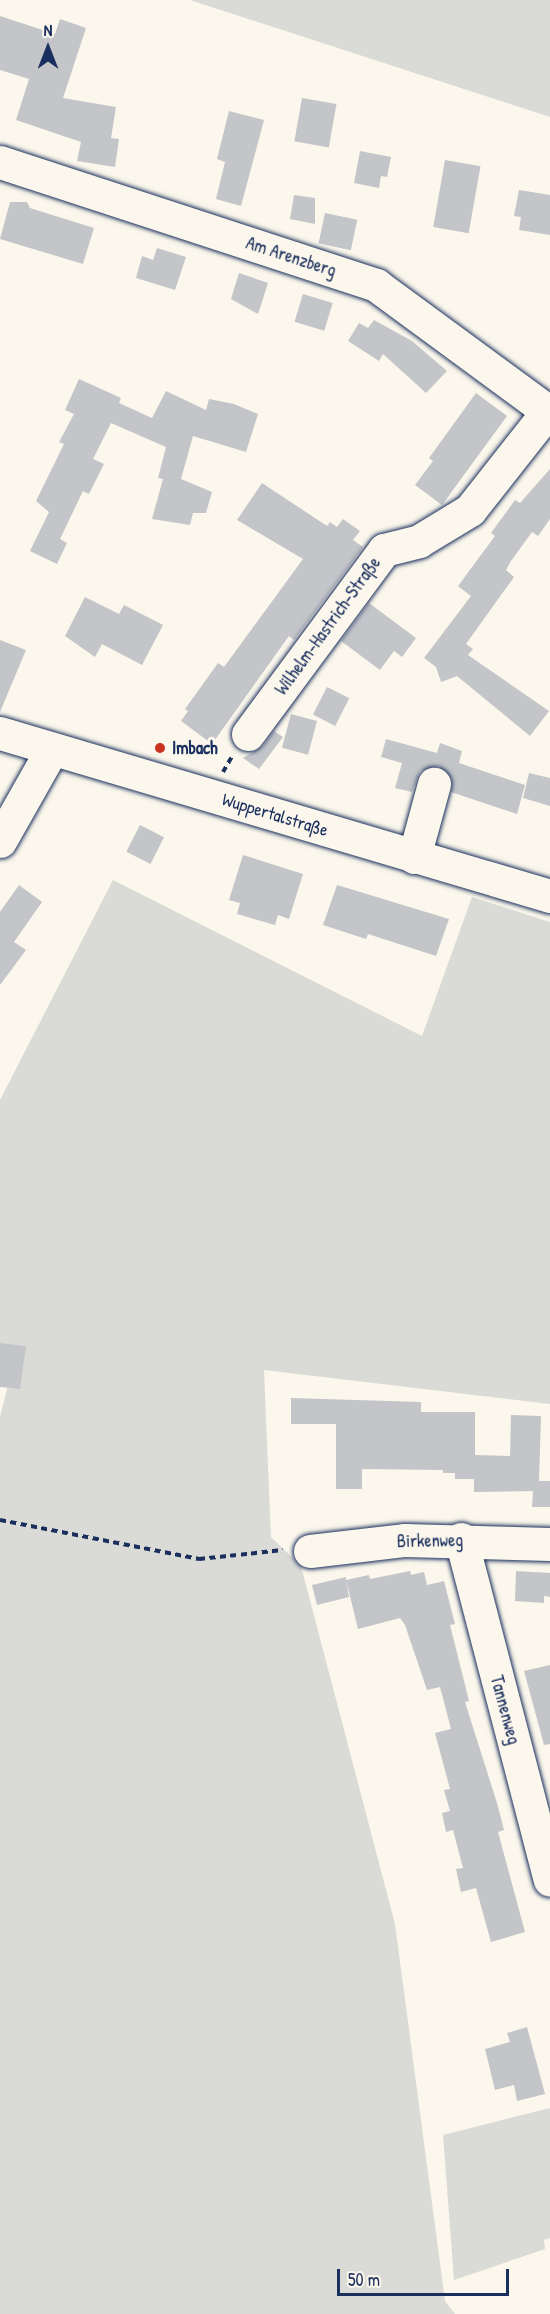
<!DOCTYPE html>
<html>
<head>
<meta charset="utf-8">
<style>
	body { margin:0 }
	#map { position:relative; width:550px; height:2314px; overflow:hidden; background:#fbf7ec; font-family:"Patrick Hand",sans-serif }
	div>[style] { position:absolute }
	.green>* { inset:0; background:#dadad7 }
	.building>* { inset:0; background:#c3c5c9; transform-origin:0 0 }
	.path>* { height:4px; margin-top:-2px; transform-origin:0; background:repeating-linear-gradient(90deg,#1b2f5e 0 6px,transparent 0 10.5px) }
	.roads { filter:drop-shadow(0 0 2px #1b2f5e) drop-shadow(0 0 2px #1b2f5e) }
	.minor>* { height:33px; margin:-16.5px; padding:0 16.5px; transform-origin:16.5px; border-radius:16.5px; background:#fbf7ec }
	.major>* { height:33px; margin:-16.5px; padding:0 16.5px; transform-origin:16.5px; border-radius:16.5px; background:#fbf7ec }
	.dots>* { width:16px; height:16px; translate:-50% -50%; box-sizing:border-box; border:3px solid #fbf7ec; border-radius:50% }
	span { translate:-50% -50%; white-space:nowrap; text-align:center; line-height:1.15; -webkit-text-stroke:6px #fbf7ec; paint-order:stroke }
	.street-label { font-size:18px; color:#1b2f5e }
	.poi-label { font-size:18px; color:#1b2f5e; font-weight:700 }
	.left { translate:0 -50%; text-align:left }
	.north { position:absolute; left:18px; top:18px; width:60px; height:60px; -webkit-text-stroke:4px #fbf7ec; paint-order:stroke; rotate:0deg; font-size:16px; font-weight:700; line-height:24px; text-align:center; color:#1b2f5e }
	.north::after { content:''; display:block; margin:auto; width:21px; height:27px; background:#1b2f5e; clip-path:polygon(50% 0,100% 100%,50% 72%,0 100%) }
	.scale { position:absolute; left:337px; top:2269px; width:172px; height:27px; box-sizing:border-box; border:3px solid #1b2f5e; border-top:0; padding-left:8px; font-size:18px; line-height:21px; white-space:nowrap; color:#1b2f5e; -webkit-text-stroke:4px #fbf7ec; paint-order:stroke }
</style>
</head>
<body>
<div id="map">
	<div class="green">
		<div style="clip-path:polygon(190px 0,550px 0,550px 117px)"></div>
		<div style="clip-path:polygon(113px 880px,422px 1036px,472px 897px,550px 922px,550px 1404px,264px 1370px,271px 1537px,301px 1566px,395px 1924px,445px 2301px,455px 2314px,0 2314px,0 1417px,14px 1362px,0 1357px,0 1100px)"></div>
		<div style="clip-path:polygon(550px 2108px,550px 2238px,544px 2240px,545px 2249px,454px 2280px,443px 2135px)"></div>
	</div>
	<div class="building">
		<div style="clip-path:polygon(0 16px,55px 34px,60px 19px,86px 28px,63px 98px,116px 107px,111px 138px,119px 139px,115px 167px,77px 161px,81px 142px,16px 120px,29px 79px,0 70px)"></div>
		<div style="left:302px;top:98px;width:35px;height:44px;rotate:10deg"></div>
		<div style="clip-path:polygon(229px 111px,264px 120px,241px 206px,216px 199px,225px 162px,217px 159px)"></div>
		<div style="clip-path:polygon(360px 151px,391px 157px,387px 177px,381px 176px,379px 188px,354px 183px)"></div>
		<div style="left:445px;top:160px;width:36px;height:68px;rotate:10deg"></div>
		<div style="clip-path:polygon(519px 190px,550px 195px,550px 235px,519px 230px,521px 217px,514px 216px)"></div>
		<div style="clip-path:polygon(294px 195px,315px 198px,315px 224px,290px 219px)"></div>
		<div style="clip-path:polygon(10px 202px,27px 202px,30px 208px,94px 228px,83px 264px,0 239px)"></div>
		<div style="left:325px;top:213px;width:33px;height:31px;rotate:12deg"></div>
		<div style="clip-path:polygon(157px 248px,186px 257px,175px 290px,136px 278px,142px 256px,153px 260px)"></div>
		<div style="clip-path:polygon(239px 273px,268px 283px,258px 314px,231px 299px)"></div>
		<div style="left:303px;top:294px;width:31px;height:29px;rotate:17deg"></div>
		<div style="clip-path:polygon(374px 320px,412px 341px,447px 371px,426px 393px,383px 354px,379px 361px,348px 341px,359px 323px,368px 328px)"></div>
		<div style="clip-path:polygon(79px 379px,121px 398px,119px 403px,152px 418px,166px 391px,206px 410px,209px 399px,234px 404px,258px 414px,246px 452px,193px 436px,181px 479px,212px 492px,206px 513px,193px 513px,190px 525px,152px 519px,163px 479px,158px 478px,166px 447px,111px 423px,93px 459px,104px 464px,89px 494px,83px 491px,60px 539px,67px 543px,57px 564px,30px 551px,49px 512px,36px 501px,64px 444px,59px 442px,74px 414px,65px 410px)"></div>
		<div style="clip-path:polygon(476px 393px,507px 416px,442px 505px,415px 485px,433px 461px,429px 458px)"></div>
		<div style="clip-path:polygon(550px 469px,550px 519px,538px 536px,532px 532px,511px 561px,506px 570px,514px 577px,466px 644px,473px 649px,468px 655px,549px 711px,530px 736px,457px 676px,441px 682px,436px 667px,424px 658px,471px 596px,458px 586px,495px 536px,491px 533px,515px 500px,520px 503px)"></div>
		<div style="clip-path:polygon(262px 483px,327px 526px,330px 522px,337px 527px,343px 519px,360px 531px,353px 540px,363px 547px,294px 640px,289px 636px,212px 744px,181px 721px,188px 711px,185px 709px,218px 663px,224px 667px,303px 559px,237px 520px)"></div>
		<div style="clip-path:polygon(85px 597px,119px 614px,124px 605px,163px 625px,142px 665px,102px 644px,95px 657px,65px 636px)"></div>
		<div style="clip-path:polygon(369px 603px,416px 638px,402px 657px,394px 651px,380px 670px,341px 641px)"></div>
		<div style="clip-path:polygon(0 640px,26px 650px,0 712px)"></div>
		<div style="left:327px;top:687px;width:25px;height:31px;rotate:27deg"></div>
		<div style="left:291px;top:714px;width:27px;height:35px;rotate:15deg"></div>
		<div style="clip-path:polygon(274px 731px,283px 737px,259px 769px,243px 758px,263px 746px)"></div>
		<div style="clip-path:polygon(386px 739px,437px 753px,440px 743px,462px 751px,459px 763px,525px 785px,517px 814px,451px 792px,452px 779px,438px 766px,420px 771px,412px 792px,395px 788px,402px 763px,381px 757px)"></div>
		<div style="clip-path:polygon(529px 773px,550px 778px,550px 806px,523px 798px)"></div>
		<div style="left:140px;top:825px;width:27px;height:30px;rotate:27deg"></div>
		<div style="clip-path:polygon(243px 855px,303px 874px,289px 919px,278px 915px,275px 925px,237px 914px,240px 903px,229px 900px)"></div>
		<div style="clip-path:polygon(19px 885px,42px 902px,14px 942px,26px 950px,0 985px,0 912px)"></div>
		<div style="clip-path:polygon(337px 885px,449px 919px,436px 956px,368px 934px,366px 939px,323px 925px)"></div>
		<div style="clip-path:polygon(0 1343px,26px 1346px,20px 1389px,0 1387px)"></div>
		<div style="clip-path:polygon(291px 1398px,421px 1402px,421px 1412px,475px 1412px,475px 1455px,510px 1456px,511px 1415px,541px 1416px,539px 1481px,550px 1481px,550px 1507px,532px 1507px,533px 1491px,474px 1492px,474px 1479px,455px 1479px,455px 1473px,443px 1473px,443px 1470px,362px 1469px,362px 1489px,336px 1489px,336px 1424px,291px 1424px)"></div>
		<div style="clip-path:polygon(410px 1571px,411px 1575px,424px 1572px,427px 1585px,444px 1581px,455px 1624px,450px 1625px,469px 1701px,465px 1702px,497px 1803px,504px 1830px,498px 1832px,525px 1932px,491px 1942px,476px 1888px,461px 1892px,456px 1869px,463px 1868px,453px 1830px,446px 1832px,442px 1813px,450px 1811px,444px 1790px,450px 1789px,435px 1733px,451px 1729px,440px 1687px,427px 1690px,405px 1625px,400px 1618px,358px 1629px,346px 1580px,349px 1597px,317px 1605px,312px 1585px,346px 1577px,346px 1580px,369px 1575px,370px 1579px)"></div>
		<div style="clip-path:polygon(516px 1571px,550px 1573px,550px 1597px,544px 1596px,544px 1603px,515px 1601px)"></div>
		<div style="clip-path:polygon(550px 1665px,550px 1744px,544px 1745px,524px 1671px)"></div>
		<div style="clip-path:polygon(527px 2027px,545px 2094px,517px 2101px,514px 2085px,495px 2090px,485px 2049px,510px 2042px,507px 2033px)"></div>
	</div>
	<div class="path">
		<div style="left:223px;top:772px;width:20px;rotate:-60deg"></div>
		<div style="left:0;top:1520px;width:203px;rotate:11.1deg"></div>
		<div style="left:199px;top:1559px;width:84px;rotate:-6.1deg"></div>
	</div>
	<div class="roads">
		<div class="minor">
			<div style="left:0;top:162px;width:396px;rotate:18.1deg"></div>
			<div style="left:376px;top:285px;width:216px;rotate:36.3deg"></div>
			<div style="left:248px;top:734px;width:229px;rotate:-53.5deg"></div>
			<div style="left:384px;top:550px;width:36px;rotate:-14deg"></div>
			<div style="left:419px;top:541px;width:60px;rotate:-31.3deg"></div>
			<div style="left:470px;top:510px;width:126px;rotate:-51.8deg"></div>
			<div style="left:0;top:841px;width:103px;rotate:-60.5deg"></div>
			<div style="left:414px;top:857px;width:76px;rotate:-74.7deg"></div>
			<div style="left:461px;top:1539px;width:352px;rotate:75.4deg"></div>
			<div style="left:310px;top:1551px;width:96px;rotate:-6.6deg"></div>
			<div style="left:405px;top:1540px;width:145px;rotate:1.6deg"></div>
		</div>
		<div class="major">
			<div style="left:0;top:733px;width:574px;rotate:16.51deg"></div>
		</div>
	</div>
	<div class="dots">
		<div style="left:160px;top:748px;background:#c8321e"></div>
	</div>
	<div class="street-label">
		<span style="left:291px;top:257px;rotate:18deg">Am Arenzberg</span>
		<span style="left:328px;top:626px;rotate:-54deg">Wilhelm-Hastrich-Straße</span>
		<span style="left:275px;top:815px;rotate:17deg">Wuppertalstraße</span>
		<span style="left:430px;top:1541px;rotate:-1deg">Birkenweg</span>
		<span style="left:505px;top:1710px;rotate:75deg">Tannenweg</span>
	</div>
	<div class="poi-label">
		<span class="left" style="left:172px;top:748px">Imbach</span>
	</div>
	<div class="north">N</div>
	<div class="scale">50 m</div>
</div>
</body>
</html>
